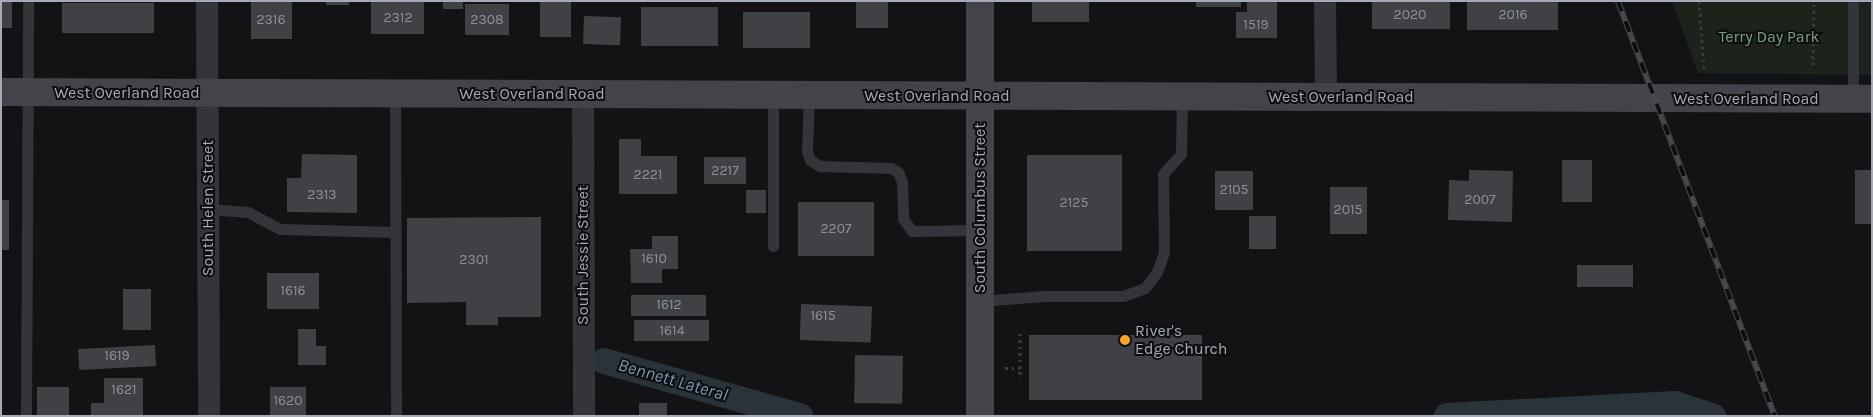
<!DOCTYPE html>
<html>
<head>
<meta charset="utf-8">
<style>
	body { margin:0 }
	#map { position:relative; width:1873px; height:417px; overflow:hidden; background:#131315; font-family:Karla,sans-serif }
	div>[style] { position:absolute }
	.green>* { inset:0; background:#1b231b }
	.canal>* { height:26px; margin:-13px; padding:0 13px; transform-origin:13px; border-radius:13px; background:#293339 }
	.building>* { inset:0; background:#3f4145; transform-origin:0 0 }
	.path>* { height:3px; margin-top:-1.5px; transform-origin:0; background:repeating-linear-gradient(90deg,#3a3c41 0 2.5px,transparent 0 6.5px) }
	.lane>* { height:11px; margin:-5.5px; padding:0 5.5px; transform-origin:5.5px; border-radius:5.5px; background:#34353a }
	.street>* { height:22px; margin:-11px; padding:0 11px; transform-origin:11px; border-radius:11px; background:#34353a }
	.secondary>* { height:28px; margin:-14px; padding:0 14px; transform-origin:14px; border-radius:14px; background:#42444a }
	.rail>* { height:5.5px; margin-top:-2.75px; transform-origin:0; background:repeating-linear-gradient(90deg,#0e0e10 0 11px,#47494f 0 22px); box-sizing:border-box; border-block:1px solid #47494f }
	.dots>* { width:14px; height:14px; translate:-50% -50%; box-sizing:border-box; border:2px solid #0e0e10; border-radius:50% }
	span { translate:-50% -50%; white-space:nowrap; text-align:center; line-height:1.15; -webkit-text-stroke:4px #0e0e10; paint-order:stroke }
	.number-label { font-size:14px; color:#8b909a }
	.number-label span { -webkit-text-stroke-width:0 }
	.park-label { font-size:16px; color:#7aa279 }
	.street-label { font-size:16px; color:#a4abb6 }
	.poi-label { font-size:16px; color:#a4abb6 }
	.left { translate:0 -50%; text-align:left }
	.water-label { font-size:18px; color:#789cb4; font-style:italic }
	.frame { position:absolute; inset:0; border:2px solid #a4abb6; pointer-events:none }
</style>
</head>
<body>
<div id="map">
	<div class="green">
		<div style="clip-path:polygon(1672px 1px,1872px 1px,1872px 75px,1698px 73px)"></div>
	</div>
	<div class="canal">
		<div style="left:604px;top:361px;width:204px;rotate:15.7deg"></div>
		<div style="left:1447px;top:416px;width:228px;rotate:-3deg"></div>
		<div style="left:1675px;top:404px;width:40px;rotate:18deg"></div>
	</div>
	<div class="building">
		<div style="left:1px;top:1px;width:11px;height:27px"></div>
		<div style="left:251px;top:1px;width:41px;height:38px"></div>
		<div style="left:326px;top:1px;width:23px;height:4px"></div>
		<div style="left:424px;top:1px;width:33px;height:53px;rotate:90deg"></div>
		<div style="left:443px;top:1px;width:20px;height:8px"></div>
		<div style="left:540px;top:1px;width:31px;height:36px"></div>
		<div style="left:856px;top:1px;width:32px;height:27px"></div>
		<div style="left:1032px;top:1px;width:57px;height:21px"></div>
		<div style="left:1196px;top:1px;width:45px;height:6px"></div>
		<div style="clip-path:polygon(1247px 1px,1277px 1px,1277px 38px,1236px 38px,1236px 12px,1247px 12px)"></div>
		<div style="left:1372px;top:1px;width:78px;height:28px"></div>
		<div style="left:1467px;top:1px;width:91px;height:29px"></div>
		<div style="left:62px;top:3px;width:92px;height:30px"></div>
		<div style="left:465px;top:4px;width:44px;height:31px"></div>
		<div style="left:641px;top:7px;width:77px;height:39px"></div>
		<div style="left:743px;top:12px;width:67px;height:36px"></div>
		<div style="left:584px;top:16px;width:37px;height:28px;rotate:2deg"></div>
		<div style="clip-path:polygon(619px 139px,641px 139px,641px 156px,677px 156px,677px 194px,619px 194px)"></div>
		<div style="clip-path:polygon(302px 154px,357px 155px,357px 213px,287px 212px,287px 178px,301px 178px)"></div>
		<div style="left:1027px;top:155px;width:95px;height:96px"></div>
		<div style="left:704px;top:157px;width:42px;height:27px"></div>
		<div style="left:1562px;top:160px;width:30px;height:42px"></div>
		<div style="clip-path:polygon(1469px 170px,1513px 171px,1512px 222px,1448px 220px,1449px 180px,1469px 181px)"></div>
		<div style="left:1855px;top:170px;width:17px;height:54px"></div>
		<div style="left:1215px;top:171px;width:38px;height:39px"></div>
		<div style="left:1330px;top:187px;width:37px;height:47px"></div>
		<div style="left:746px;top:190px;width:20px;height:23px"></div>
		<div style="left:1px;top:200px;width:8px;height:50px"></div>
		<div style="left:798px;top:202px;width:76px;height:54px"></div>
		<div style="left:1249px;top:216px;width:27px;height:33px"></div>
		<div style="clip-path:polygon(541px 217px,541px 317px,498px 317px,498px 325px,466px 325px,466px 302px,407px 303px,407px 218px)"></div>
		<div style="clip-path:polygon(652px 236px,678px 236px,678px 269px,662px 269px,662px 283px,631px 283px,630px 249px,652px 249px)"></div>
		<div style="left:1577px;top:265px;width:56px;height:22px"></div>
		<div style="left:267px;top:273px;width:52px;height:36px"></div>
		<div style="left:123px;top:289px;width:28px;height:41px"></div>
		<div style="left:631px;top:295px;width:75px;height:21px"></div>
		<div style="left:801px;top:304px;width:71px;height:36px;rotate:2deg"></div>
		<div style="left:634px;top:320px;width:75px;height:21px"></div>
		<div style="clip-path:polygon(298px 329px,316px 329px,316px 346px,326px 346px,326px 365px,298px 365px)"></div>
		<div style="left:1029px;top:335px;width:173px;height:65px"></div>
		<div style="left:155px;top:345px;width:21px;height:77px;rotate:87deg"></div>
		<div style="left:855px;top:355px;width:48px;height:48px;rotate:1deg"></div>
		<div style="clip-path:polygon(104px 378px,143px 378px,143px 416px,91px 416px,91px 403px,104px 403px)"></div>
		<div style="left:37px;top:387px;width:32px;height:29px"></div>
		<div style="left:270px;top:387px;width:36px;height:29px"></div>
		<div style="left:639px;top:403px;width:28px;height:13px"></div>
	</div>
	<div class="path">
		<div style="left:1699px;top:1px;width:68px;rotate:85.8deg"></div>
		<div style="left:1813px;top:65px;width:64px;rotate:-89.1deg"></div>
		<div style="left:1020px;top:333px;width:46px;rotate:90deg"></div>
		<div style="left:1005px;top:368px;width:15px"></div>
	</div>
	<div class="lane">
		<div style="left:1853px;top:1px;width:98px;rotate:90deg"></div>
		<div style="left:395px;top:94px;width:322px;rotate:89.8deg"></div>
		<div style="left:809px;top:95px;width:56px;rotate:92deg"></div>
		<div style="left:807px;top:151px;width:9px;rotate:72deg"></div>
		<div style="left:810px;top:160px;width:12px;rotate:31deg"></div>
		<div style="left:820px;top:166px;width:71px;rotate:1.6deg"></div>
		<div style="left:891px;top:168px;width:8px;rotate:30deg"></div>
		<div style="left:898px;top:172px;width:11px;rotate:68deg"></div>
		<div style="left:902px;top:182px;width:37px;rotate:88deg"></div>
		<div style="left:903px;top:219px;width:15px;rotate:53deg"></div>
		<div style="left:912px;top:231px;width:68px;rotate:-0.8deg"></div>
		<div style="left:208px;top:209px;width:40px;rotate:4.3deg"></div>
		<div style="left:248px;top:212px;width:36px;rotate:28deg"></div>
		<div style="left:280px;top:229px;width:115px;rotate:1.5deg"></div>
		<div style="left:773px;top:246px;width:151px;rotate:-90deg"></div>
		<div style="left:980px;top:301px;width:64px;rotate:-4.5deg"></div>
		<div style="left:1044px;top:296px;width:79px"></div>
		<div style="left:1123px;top:296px;width:23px;rotate:-20deg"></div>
		<div style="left:1145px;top:288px;width:20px;rotate:-53deg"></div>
		<div style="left:1157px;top:272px;width:20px;rotate:-70deg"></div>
		<div style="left:1164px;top:253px;width:79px;rotate:-90.7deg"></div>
		<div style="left:1163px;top:174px;width:27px;rotate:-48deg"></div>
		<div style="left:1181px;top:154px;width:57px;rotate:-89deg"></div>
		<div style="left:26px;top:416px;width:415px;rotate:-89.7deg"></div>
	</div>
	<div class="street">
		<div style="left:207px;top:1px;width:415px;rotate:89.7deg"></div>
		<div style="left:1325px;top:1px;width:96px;rotate:89.4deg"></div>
		<div style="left:583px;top:94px;width:322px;rotate:89.8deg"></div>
	</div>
	<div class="secondary">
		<div style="left:980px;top:1px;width:415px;rotate:90deg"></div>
		<div style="left:1px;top:92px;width:1871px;rotate:0.21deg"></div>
	</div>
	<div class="rail">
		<div style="left:1618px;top:1px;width:444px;rotate:69.3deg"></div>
	</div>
	<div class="dots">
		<div style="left:1125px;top:340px;background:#fca423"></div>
	</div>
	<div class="number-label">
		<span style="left:1410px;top:15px">2020</span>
		<span style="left:1513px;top:15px">2016</span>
		<span style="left:398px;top:18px">2312</span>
		<span style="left:271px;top:20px">2316</span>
		<span style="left:487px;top:20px">2308</span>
		<span style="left:1256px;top:25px">1519</span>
		<span style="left:725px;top:171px">2217</span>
		<span style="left:648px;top:175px">2221</span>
		<span style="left:1234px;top:190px">2105</span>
		<span style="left:322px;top:195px">2313</span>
		<span style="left:1480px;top:200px">2007</span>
		<span style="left:1074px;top:203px">2125</span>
		<span style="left:1348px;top:210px">2015</span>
		<span style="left:836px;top:229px">2207</span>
		<span style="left:654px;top:259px">1610</span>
		<span style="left:474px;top:260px">2301</span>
		<span style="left:293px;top:291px">1616</span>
		<span style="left:669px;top:305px">1612</span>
		<span style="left:823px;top:316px">1615</span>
		<span style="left:672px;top:331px">1614</span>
		<span style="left:117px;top:356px">1619</span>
		<span style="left:124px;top:390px">1621</span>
		<span style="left:288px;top:401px">1620</span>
	</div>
	<div class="park-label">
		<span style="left:1769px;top:37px">Terry Day Park</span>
	</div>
	<div class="street-label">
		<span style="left:127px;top:93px">West Overland Road</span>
		<span style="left:532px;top:94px">West Overland Road</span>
		<span style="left:937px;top:96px">West Overland Road</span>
		<span style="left:1341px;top:97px">West Overland Road</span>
		<span style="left:1746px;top:99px">West Overland Road</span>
		<span style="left:208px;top:208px;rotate:-90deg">South Helen Street</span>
		<span style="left:980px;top:208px;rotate:-90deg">South Columbus Street</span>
		<span style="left:583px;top:255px;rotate:-90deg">South Jessie Street</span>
	</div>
	<div class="poi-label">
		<span class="left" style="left:1135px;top:340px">River's<br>Edge Church</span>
	</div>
	<div class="water-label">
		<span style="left:673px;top:380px;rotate:16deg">Bennett Lateral</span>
	</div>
	<div class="frame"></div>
</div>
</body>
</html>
